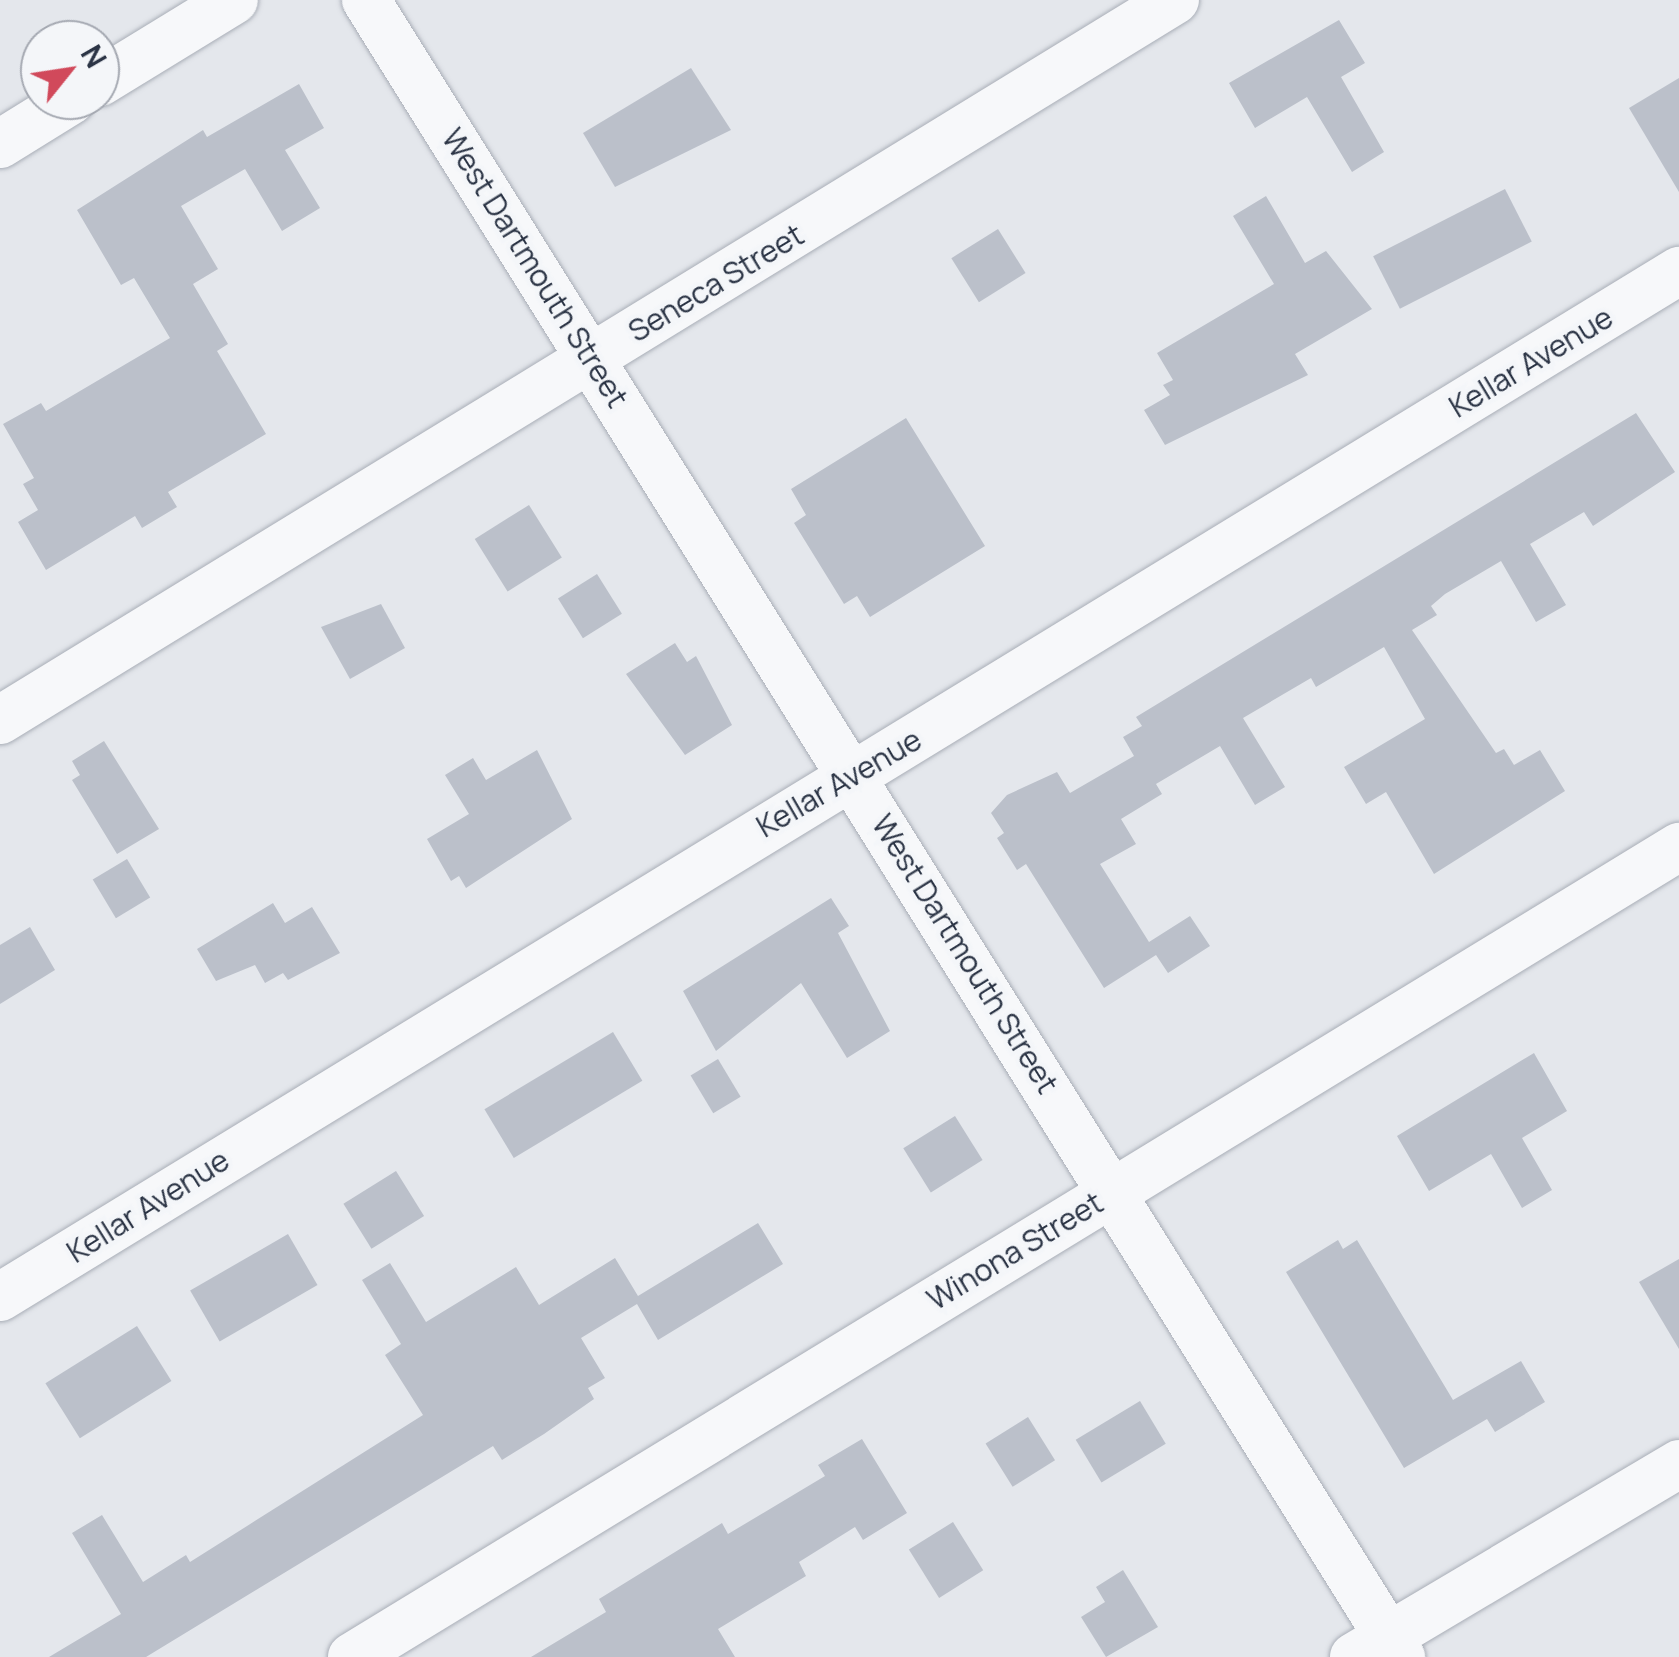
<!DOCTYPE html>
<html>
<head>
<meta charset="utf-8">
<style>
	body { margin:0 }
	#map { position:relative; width:1679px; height:1657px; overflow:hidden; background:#e4e7ec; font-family:Manrope,sans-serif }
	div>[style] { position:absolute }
	.building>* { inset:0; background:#bbc0ca; transform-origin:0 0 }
	.roads { filter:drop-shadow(0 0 2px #a9aeb7) drop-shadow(0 0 2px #a9aeb7) }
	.minor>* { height:48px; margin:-24px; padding:0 24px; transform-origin:24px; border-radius:24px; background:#f7f8fa }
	span { translate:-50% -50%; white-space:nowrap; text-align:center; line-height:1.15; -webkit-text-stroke:9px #f4f6f9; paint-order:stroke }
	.street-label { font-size:30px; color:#2b3445 }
	.north { position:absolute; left:20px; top:20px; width:100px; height:100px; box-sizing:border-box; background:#f4f6f9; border:2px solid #a4a8b1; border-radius:50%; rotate:60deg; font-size:28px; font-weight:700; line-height:40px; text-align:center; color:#2b3445 }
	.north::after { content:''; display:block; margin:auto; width:35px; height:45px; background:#d1495b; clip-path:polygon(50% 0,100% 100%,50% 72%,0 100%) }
</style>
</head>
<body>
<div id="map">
	<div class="building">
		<div style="clip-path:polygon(1339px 20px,1365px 63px,1341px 77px,1384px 152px,1352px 172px,1307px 97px,1255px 128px,1229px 83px)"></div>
		<div style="clip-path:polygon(691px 68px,731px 130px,615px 187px,583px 133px)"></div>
		<div style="clip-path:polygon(1679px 78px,1679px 192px,1629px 108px)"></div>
		<div style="clip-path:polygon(299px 84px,324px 128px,285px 150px,320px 208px,282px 231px,245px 169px,181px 206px,218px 269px,193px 284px,228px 344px,217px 351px,266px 434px,168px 492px,177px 507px,142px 528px,135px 516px,46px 570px,18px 522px,38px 510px,23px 484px,34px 478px,3px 424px,41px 403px,46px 411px,170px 338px,134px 278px,121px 285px,77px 210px,203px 130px,207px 137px)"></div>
		<div style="left:1505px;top:189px;width:59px;height:148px;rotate:63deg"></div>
		<div style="clip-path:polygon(1266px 196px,1305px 263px,1326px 251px,1372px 309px,1295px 354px,1308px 375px,1165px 445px,1144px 410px,1170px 395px,1163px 385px,1173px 380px,1157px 353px,1274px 284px,1233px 216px)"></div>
		<div style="left:998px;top:229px;width:52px;height:55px;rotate:58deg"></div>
		<div style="clip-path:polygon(1636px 413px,1675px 472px,1593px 526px,1584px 512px,1530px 544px,1566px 605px,1536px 622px,1501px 561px,1445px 594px,1431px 606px,1437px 615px,1412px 630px,1496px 753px,1504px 749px,1514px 765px,1540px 750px,1565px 791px,1434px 874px,1386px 792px,1366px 804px,1344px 767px,1425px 719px,1384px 647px,1316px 687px,1311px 678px,1243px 718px,1285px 787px,1255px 805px,1220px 746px,1156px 784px,1162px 794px,1121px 819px,1136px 844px,1100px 864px,1149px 942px,1190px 916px,1210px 946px,1168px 973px,1156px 955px,1104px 988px,1026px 864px,1017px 870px,997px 838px,1004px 833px,991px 813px,1007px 795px,1057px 772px,1070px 793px,1134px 756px,1123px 737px,1142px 726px,1136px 717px)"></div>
		<div style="clip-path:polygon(906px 418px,985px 546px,870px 617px,857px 596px,844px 604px,794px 523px,806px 515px,791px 489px)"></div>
		<div style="left:529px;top:505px;width:62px;height:64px;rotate:58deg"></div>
		<div style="left:597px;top:574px;width:47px;height:46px;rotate:58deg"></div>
		<div style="clip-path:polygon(381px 604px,405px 648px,350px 679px,321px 627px)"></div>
		<div style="clip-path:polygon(675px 643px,687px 662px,696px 656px,732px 725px,685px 755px,626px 674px)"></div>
		<div style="clip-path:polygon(104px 741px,159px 829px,117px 854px,72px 780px,80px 775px,72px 761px)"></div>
		<div style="clip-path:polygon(537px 750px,572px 819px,466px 888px,459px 876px,451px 881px,427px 839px,469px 814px,445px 775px,473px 758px,486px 780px)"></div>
		<div style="left:127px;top:859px;width:45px;height:40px;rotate:59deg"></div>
		<div style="clip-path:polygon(831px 898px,849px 926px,838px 933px,890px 1031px,847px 1058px,801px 983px,716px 1051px,683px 991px)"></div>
		<div style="clip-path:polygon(273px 903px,285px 923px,312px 907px,340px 953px,288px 980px,283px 973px,265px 983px,255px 965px,216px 981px,197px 949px)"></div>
		<div style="clip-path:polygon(30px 927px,55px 970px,0 1004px,0 945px)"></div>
		<div style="left:613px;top:1032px;width:57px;height:150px;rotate:59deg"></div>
		<div style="clip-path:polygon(1534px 1053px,1567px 1111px,1522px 1138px,1552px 1190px,1522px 1208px,1491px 1154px,1429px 1191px,1397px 1136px)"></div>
		<div style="left:718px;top:1059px;width:44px;height:32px;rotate:59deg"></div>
		<div style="left:955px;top:1116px;width:52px;height:61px;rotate:58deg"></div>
		<div style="left:396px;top:1171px;width:53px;height:62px;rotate:58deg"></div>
		<div style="clip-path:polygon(758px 1223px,783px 1264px,658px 1340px,637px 1304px,581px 1338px,605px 1378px,588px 1388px,594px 1399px,544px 1434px,502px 1460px,493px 1446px,146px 1657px,49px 1657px,121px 1614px,72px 1533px,102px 1515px,143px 1582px,186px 1555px,190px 1562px,423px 1415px,385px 1355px,401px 1344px,362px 1280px,390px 1263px,426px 1322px,516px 1267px,539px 1305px,615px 1258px,638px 1296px)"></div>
		<div style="left:288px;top:1234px;width:59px;height:113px;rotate:60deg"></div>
		<div style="clip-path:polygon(1338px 1240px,1343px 1249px,1357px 1240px,1453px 1400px,1521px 1361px,1545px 1402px,1495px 1432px,1487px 1419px,1404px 1468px,1286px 1272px)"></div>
		<div style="clip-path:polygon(1679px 1259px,1679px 1349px,1639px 1282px)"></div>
		<div style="left:137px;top:1326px;width:65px;height:108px;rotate:58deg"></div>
		<div style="left:1140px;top:1401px;width:50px;height:75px;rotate:59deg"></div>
		<div style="left:1028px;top:1417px;width:51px;height:50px;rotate:58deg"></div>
		<div style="clip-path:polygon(862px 1439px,907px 1513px,863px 1540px,855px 1527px,799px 1562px,806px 1576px,718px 1629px,735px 1657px,531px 1657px,606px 1612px,599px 1599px,722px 1523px,728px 1534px,825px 1476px,818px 1465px)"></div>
		<div style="left:953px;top:1522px;width:57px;height:52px;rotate:58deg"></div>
		<div style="clip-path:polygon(1123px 1570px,1158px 1627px,1106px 1657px,1081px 1617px,1105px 1602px,1096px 1587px)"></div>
	</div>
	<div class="roads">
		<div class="minor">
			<div style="left:366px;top:0;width:1954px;rotate:58.01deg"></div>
			<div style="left:100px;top:82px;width:157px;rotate:-31.5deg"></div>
			<div style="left:0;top:144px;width:84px;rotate:-31.8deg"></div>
			<div style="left:0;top:720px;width:1378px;rotate:-31.5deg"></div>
			<div style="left:0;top:1297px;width:1968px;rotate:-31.43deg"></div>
			<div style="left:352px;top:1657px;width:1555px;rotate:-31.4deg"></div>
			<div style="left:1354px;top:1657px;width:378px;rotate:-30.7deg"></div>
		</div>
	</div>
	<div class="street-label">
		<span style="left:535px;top:268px;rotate:58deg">West Dartmouth Street</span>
		<span style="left:716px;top:283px;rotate:-31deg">Seneca Street</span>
		<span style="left:1531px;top:362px;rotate:-31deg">Kellar Avenue</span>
		<span style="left:839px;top:783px;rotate:-30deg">Kellar Avenue</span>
		<span style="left:965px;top:954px;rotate:58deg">West Dartmouth Street</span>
		<span style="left:148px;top:1206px;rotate:-32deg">Kellar Avenue</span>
		<span style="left:1015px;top:1251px;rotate:-31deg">Winona Street</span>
	</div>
	<div class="north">N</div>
</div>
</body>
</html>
